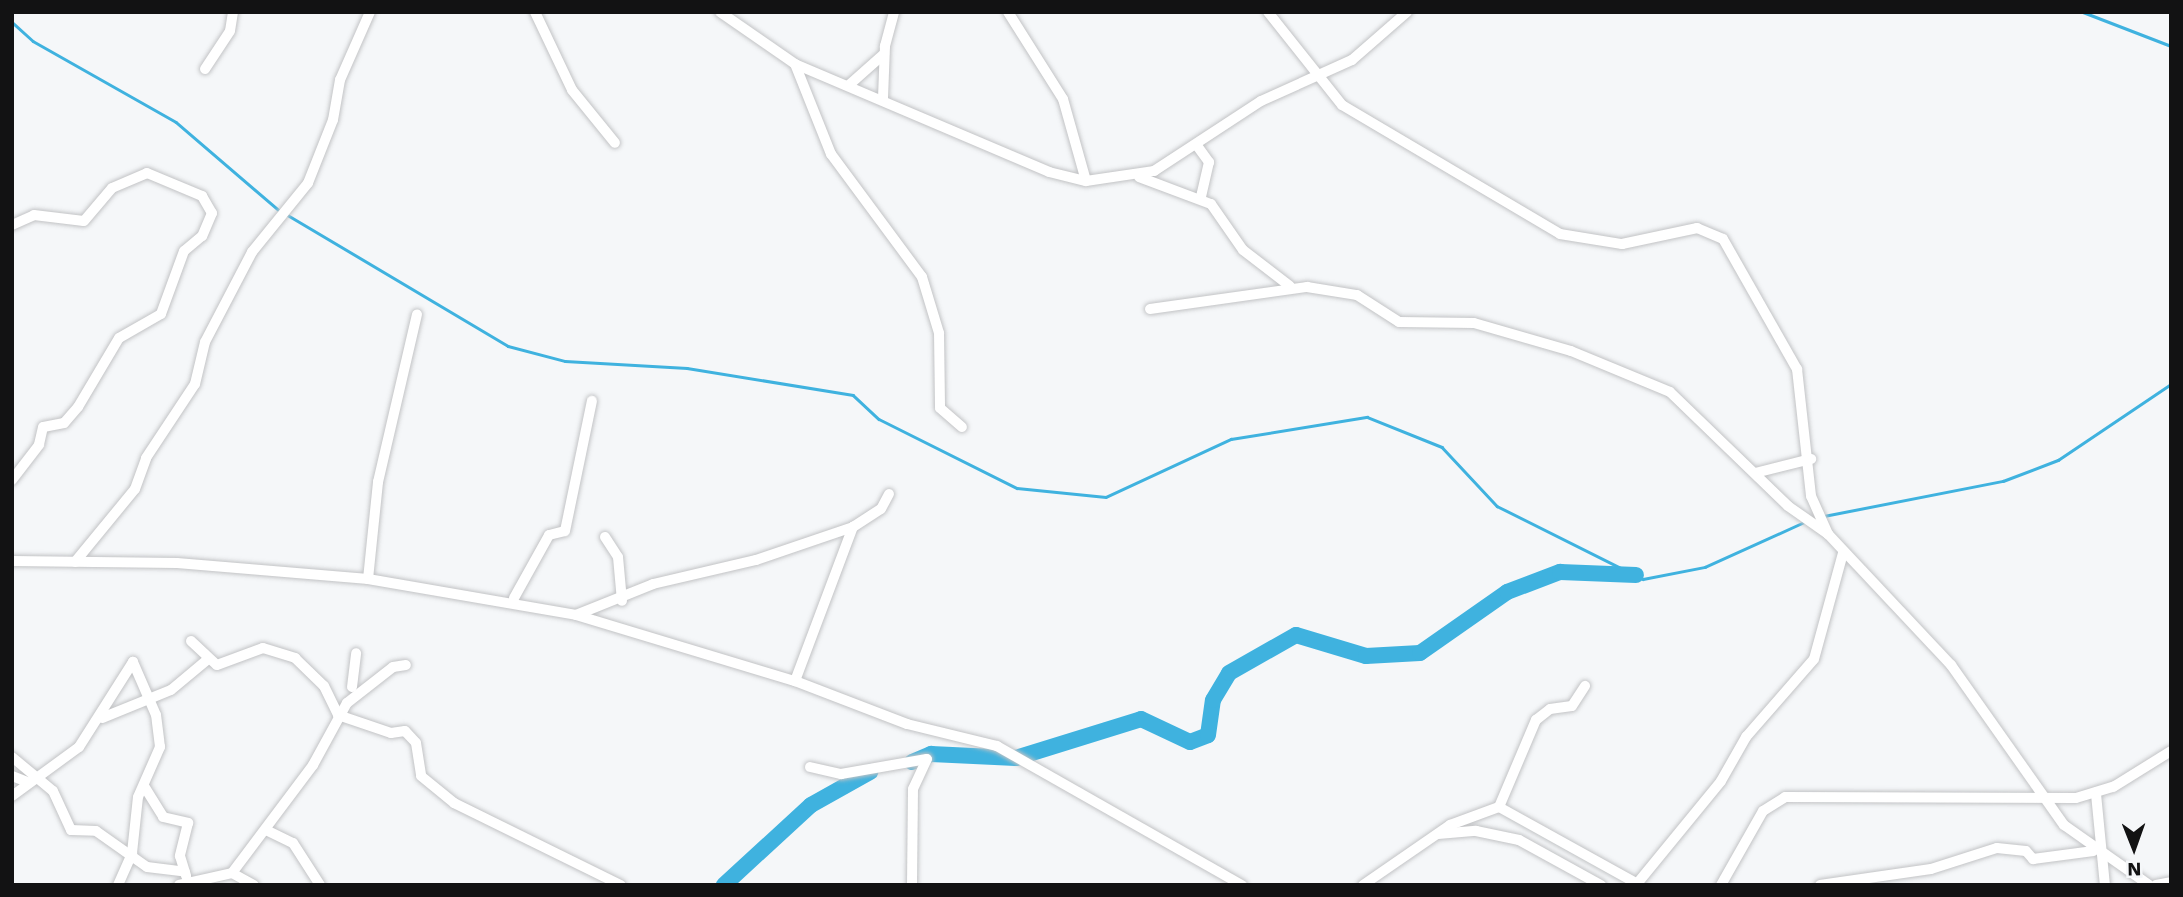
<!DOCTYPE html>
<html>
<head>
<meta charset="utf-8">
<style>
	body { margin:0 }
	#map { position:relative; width:2183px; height:897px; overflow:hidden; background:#f5f7f9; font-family:"Work Sans",sans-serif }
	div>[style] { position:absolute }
	.stream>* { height:2.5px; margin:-1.25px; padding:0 1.25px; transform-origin:1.25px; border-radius:1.25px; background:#3fb2df }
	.river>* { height:16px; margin:-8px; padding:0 8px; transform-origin:8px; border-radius:8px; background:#3fb2df }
	.roads { filter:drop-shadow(0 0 2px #c2c3c5) drop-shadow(0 0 2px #c2c3c5) }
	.street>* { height:10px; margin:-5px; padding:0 5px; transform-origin:5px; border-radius:5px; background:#fff }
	span { translate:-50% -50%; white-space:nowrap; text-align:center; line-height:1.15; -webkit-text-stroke:6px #f5f7f9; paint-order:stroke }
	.frame { position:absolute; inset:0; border:14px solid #121213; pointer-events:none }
	.north { position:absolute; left:2099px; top:813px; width:70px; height:70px; -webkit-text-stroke:5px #f5f7f9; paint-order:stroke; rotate:179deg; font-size:19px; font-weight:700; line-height:28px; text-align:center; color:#121213 }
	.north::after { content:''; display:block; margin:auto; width:24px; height:32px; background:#121213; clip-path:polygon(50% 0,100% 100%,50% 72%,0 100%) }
</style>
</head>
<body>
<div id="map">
	<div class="stream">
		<div style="left:2083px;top:12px;width:94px;rotate:21.1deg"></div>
		<div style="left:12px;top:22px;width:28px;rotate:42deg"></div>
		<div style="left:33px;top:41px;width:164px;rotate:29.5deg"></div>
		<div style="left:176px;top:122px;width:137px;rotate:40.6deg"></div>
		<div style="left:286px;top:214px;width:258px;rotate:30.7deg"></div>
		<div style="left:508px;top:346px;width:59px;rotate:14.7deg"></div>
		<div style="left:565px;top:361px;width:122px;rotate:3.3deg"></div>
		<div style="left:687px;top:368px;width:168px;rotate:9.2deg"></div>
		<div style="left:853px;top:395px;width:35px;rotate:43deg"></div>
		<div style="left:879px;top:419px;width:154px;rotate:26.6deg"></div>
		<div style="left:1017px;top:488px;width:89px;rotate:5.8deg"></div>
		<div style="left:1106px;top:497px;width:138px;rotate:-24.9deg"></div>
		<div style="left:1231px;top:439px;width:138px;rotate:-9.2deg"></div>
		<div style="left:1367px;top:417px;width:81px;rotate:21.8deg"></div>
		<div style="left:1442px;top:447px;width:81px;rotate:47deg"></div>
		<div style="left:1497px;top:506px;width:163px;rotate:26.6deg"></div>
		<div style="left:1643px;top:579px;width:63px;rotate:-11deg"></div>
		<div style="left:1705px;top:567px;width:109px;rotate:-24.4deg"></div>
		<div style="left:1824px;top:516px;width:182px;rotate:-11.1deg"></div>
		<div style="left:2003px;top:481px;width:59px;rotate:-20.9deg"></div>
		<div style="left:2058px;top:460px;width:136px;rotate:-33.9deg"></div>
	</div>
	<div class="river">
		<div style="left:912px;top:762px;width:21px;rotate:-23deg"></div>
		<div style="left:931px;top:754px;width:85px;rotate:2.7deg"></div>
		<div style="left:1016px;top:758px;width:131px;rotate:-17.3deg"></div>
		<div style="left:1141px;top:719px;width:54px;rotate:25.1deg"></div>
		<div style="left:1190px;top:742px;width:19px;rotate:-21deg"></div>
		<div style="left:1208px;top:735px;width:35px;rotate:-82deg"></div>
		<div style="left:1213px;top:700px;width:31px;rotate:-59deg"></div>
		<div style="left:1229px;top:673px;width:77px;rotate:-29.6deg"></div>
		<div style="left:1296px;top:635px;width:73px;rotate:16.7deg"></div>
		<div style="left:1366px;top:656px;width:54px;rotate:-3.2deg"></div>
		<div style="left:1420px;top:653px;width:106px;rotate:-35deg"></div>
		<div style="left:1507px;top:592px;width:57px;rotate:-20.7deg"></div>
		<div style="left:1560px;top:572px;width:76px;rotate:2.3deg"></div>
		<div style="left:724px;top:885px;width:118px;rotate:-42.6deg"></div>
		<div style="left:811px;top:805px;width:68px;rotate:-29.2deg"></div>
	</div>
	<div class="roads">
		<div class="street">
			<div style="left:535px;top:12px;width:86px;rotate:64.6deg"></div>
			<div style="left:572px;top:90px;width:68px;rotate:50.9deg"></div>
			<div style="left:720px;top:12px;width:91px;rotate:34.7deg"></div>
			<div style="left:795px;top:64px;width:276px;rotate:23deg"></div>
			<div style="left:1049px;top:172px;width:38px;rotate:14deg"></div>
			<div style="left:1086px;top:181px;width:69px;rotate:-8.4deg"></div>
			<div style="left:1154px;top:171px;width:128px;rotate:-33.2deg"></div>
			<div style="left:1261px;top:101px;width:100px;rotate:-24.3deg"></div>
			<div style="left:1352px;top:60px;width:73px;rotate:-41.1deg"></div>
			<div style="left:1008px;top:12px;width:103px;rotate:57.7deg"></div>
			<div style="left:1063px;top:99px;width:85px;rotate:74.3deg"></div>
			<div style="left:1268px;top:12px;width:119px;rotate:51.5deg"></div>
			<div style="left:1342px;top:105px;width:253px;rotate:30.6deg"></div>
			<div style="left:1560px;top:234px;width:63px;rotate:9.2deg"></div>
			<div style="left:1622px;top:244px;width:77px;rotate:-12deg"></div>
			<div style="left:1697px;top:228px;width:28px;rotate:23deg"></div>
			<div style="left:1723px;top:239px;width:150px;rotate:60.4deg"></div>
			<div style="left:1797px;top:369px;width:128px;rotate:83.7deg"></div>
			<div style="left:1811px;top:496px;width:42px;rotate:65.9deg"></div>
			<div style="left:1828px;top:534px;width:180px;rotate:46.8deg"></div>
			<div style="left:1951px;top:665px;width:196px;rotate:54.8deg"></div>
			<div style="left:2064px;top:825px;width:104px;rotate:35.2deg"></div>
			<div style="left:795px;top:64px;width:97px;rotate:68.2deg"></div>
			<div style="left:831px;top:154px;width:153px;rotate:53.5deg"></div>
			<div style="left:922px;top:277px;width:59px;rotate:73.1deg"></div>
			<div style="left:939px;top:333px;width:75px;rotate:89.2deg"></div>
			<div style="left:940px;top:408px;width:29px;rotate:41deg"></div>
			<div style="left:205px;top:69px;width:45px;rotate:-56.7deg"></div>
			<div style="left:230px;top:31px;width:19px;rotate:-81deg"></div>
			<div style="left:849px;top:85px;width:47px;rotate:-41.5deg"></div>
			<div style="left:883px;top:98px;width:52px;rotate:-87.8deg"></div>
			<div style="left:885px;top:46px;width:35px;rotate:-75deg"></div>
			<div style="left:1198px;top:147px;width:19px;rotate:54deg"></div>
			<div style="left:1209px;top:162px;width:37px;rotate:103deg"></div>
			<div style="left:1139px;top:177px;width:77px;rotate:20.6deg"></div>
			<div style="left:1211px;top:204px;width:56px;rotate:55.2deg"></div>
			<div style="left:1243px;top:250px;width:59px;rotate:37.5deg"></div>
			<div style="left:12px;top:225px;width:24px;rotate:-24deg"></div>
			<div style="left:34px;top:215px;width:50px;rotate:6.8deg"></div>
			<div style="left:84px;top:221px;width:43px;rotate:-49.7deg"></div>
			<div style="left:112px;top:188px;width:38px;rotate:-23deg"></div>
			<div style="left:147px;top:173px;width:60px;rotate:22.7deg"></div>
			<div style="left:202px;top:196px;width:20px;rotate:60deg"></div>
			<div style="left:212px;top:213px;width:25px;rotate:113deg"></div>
			<div style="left:202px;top:236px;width:23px;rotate:140deg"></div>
			<div style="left:184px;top:251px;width:67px;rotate:110.1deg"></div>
			<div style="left:161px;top:314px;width:48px;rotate:150.3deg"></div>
			<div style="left:119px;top:338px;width:80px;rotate:120.7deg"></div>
			<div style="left:78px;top:407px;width:21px;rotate:131deg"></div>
			<div style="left:64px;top:423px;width:21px;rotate:169deg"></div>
			<div style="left:43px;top:427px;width:18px;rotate:103deg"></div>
			<div style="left:39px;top:445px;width:44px;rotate:127.6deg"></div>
			<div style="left:1150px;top:309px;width:159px;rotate:-8deg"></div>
			<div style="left:1307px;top:287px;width:51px;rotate:9.1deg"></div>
			<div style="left:1357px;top:295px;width:50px;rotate:32.7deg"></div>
			<div style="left:1399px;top:322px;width:75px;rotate:0.8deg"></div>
			<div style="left:1474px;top:323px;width:101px;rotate:16.1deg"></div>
			<div style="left:1571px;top:351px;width:107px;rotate:22.5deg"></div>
			<div style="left:1670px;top:392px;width:164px;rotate:44deg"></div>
			<div style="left:1788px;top:506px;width:49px;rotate:35deg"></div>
			<div style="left:1755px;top:473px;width:58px;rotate:-14deg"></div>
			<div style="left:605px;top:537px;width:24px;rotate:57deg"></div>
			<div style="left:618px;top:557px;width:44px;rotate:84.8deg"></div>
			<div style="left:12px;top:561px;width:165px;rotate:0.7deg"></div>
			<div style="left:177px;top:563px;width:192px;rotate:4.8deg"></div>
			<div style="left:368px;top:579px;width:211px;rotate:9.8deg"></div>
			<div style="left:576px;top:615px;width:229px;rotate:16.8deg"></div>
			<div style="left:795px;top:681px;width:120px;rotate:21deg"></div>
			<div style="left:907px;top:724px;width:93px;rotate:13.7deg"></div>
			<div style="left:997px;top:746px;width:282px;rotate:29.6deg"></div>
			<div style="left:75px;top:562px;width:94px;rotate:-50.6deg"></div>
			<div style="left:135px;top:489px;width:33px;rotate:-70deg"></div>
			<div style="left:146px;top:458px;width:89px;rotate:-56.5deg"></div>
			<div style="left:195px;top:384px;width:43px;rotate:-76.6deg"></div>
			<div style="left:205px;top:342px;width:102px;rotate:-62.4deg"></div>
			<div style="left:252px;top:252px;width:89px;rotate:-50.9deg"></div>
			<div style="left:308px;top:183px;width:68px;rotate:-68.4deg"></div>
			<div style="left:333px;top:120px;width:41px;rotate:-80.1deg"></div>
			<div style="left:340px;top:80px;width:74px;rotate:-66.2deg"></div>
			<div style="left:368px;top:579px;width:98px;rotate:-84.1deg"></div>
			<div style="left:378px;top:482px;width:172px;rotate:-76.9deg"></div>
			<div style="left:514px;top:598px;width:72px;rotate:-60.9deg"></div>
			<div style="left:549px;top:535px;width:16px;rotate:-14deg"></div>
			<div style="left:565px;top:531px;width:133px;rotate:-78.3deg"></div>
			<div style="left:576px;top:615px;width:83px;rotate:-21.9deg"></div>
			<div style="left:653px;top:584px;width:106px;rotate:-13.1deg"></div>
			<div style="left:756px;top:560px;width:102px;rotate:-18.8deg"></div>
			<div style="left:853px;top:527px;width:33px;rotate:-33deg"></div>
			<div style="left:881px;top:509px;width:17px;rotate:-62deg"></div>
			<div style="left:191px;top:641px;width:35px;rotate:43deg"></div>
			<div style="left:217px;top:665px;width:49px;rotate:-20.3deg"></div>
			<div style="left:263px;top:648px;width:34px;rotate:17deg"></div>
			<div style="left:295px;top:658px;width:40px;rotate:44deg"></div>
			<div style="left:324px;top:686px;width:32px;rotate:64deg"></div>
			<div style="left:338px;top:715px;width:56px;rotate:18.8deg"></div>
			<div style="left:391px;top:733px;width:14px;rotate:-8deg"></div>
			<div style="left:405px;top:731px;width:16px;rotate:47deg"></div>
			<div style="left:416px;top:743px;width:33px;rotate:81deg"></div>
			<div style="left:421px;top:776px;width:43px;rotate:39.3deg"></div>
			<div style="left:454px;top:803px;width:186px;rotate:26.2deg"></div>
			<div style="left:795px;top:681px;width:165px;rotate:-69.4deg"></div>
			<div style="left:352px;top:687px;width:34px;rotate:-83deg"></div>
			<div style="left:102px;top:718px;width:74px;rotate:-22.1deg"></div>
			<div style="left:171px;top:690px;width:47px;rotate:-39.8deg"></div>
			<div style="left:12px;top:757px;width:53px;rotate:39.7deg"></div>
			<div style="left:53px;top:791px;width:43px;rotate:65.2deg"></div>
			<div style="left:71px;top:830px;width:25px;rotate:2deg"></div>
			<div style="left:96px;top:831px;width:62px;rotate:35.2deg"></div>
			<div style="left:147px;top:867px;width:38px;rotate:7deg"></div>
			<div style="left:810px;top:767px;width:32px;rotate:13deg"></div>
			<div style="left:841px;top:774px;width:87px;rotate:-9.9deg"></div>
			<div style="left:927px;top:759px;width:33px;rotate:115deg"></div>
			<div style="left:913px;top:789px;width:96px;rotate:90.6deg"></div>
			<div style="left:12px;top:776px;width:17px;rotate:21deg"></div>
			<div style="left:144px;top:786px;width:36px;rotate:58deg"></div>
			<div style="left:163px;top:817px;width:26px;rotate:13deg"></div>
			<div style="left:188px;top:823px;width:34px;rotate:104deg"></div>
			<div style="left:180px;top:856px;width:21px;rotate:73deg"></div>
			<div style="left:2096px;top:794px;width:91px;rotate:84.4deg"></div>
			<div style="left:12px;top:796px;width:83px;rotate:-36.2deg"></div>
			<div style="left:79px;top:747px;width:101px;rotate:-57.6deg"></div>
			<div style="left:1499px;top:807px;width:161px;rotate:29deg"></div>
			<div style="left:268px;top:831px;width:28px;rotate:26deg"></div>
			<div style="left:293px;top:843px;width:50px;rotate:57.3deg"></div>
			<div style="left:1438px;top:834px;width:38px;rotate:-5deg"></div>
			<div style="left:1476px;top:831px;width:44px;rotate:11.8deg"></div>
			<div style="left:1519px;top:840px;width:94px;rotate:28.8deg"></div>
			<div style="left:232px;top:873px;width:25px;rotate:29deg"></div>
			<div style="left:118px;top:885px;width:35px;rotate:-66deg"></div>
			<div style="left:132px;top:853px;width:56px;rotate:-83.9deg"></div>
			<div style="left:138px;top:797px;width:55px;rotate:-66.3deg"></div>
			<div style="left:160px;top:747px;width:32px;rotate:-97deg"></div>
			<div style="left:156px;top:715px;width:58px;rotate:-113.5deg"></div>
			<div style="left:179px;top:885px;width:54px;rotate:-12.8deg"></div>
			<div style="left:232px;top:873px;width:135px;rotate:-53.1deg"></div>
			<div style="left:313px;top:765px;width:71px;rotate:-61.3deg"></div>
			<div style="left:347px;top:703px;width:58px;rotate:-38deg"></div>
			<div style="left:393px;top:667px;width:13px;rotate:-9deg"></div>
			<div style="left:1363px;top:885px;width:106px;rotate:-34.6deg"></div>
			<div style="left:1450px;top:825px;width:52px;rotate:-20.2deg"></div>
			<div style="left:1499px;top:807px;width:95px;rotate:-67deg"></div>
			<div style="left:1536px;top:720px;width:18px;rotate:-38deg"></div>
			<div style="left:1550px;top:709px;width:22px;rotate:-8deg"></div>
			<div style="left:1572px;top:706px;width:24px;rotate:-57deg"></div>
			<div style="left:1636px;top:885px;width:134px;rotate:-50.7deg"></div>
			<div style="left:1721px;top:781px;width:51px;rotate:-60.4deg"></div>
			<div style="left:1746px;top:737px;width:103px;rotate:-48.9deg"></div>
			<div style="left:1814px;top:659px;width:110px;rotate:-74.7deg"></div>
			<div style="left:1721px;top:885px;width:85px;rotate:-60.4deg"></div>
			<div style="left:1763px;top:811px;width:26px;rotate:-32deg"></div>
			<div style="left:1785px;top:797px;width:291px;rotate:0.2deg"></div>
			<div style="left:2076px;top:798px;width:39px;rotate:-17deg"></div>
			<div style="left:2113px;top:787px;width:68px;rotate:-31.8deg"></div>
			<div style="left:1820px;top:885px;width:112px;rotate:-8.2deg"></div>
			<div style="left:1931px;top:869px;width:69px;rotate:-17.7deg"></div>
			<div style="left:1997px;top:848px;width:29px;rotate:6deg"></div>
			<div style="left:2026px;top:851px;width:11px;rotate:49deg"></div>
			<div style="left:2033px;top:859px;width:61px;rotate:-7.6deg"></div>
			<div style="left:2156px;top:885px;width:15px;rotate:-11deg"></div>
		</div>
	</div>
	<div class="frame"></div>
	<div class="north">N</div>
</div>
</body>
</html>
